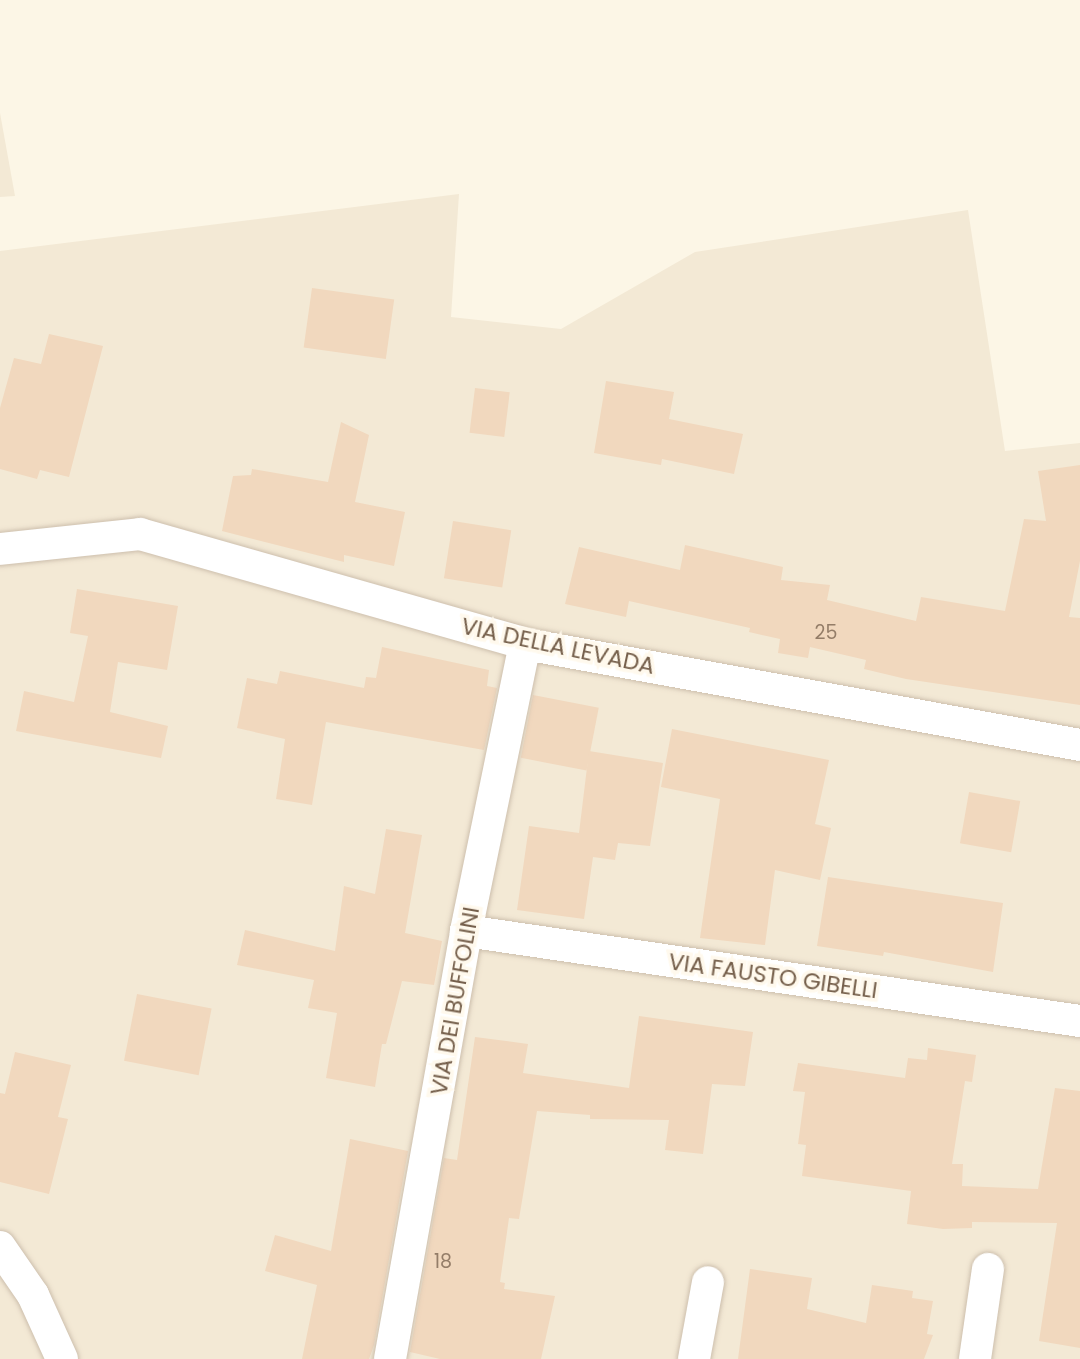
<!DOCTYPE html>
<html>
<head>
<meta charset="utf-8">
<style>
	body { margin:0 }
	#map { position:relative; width:1080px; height:1359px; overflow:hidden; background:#fcf6e6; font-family:Poppins,sans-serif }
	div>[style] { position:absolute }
	.residential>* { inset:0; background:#f3e9d5 }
	.building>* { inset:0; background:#f1d8be; transform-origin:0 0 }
	.roads { filter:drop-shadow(0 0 2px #cdbfad) drop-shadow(0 0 2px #cdbfad) }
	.minor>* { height:32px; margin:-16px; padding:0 16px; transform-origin:16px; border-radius:16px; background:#fff }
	span { translate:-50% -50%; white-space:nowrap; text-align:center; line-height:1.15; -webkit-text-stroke:7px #fff9ed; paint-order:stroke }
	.number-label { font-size:19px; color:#947d68 }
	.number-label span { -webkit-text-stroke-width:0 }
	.street-label { font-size:23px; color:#755f4b }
</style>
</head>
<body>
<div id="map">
	<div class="residential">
		<div style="clip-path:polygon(0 113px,15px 196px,0 197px)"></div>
		<div style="clip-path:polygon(459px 194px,451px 317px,561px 329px,695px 252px,968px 210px,1005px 451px,1080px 443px,1080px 1359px,0 1359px,0 251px)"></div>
	</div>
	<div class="building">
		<div style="left:312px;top:288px;width:83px;height:60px;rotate:8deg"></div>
		<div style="clip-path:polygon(49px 334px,103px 346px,69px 477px,40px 470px,37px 479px,0 469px,0 408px,14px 358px,41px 364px)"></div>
		<div style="clip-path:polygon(606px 381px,674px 392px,669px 419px,743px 434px,734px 474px,662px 459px,661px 465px,594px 453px)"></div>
		<div style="left:475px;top:388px;width:35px;height:45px;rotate:7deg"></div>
		<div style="clip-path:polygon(341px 422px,369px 435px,355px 502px,405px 512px,394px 566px,344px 555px,344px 562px,222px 531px,233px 476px,251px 475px,252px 469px,328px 482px)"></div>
		<div style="clip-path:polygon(1080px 465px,1080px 561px,1069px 617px,1080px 618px,1080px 705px,906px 679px,864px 669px,866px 660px,810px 647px,808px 658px,778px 653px,780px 639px,749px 632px,750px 628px,629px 601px,626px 617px,565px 604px,579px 547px,680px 570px,685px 545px,783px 567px,781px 580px,830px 585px,827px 600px,916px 621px,921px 597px,1005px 611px,1024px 519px,1046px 521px,1038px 471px)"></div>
		<div style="left:453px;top:521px;width:59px;height:58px;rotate:9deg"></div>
		<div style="clip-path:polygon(77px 589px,178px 606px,167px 670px,118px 662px,110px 712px,168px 726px,161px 758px,16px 731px,24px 691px,74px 702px,88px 636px,70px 633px)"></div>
		<div style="clip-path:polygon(382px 647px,489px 670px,487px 686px,497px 688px,484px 750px,326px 722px,312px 805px,276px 799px,285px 739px,237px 728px,247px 678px,277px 684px,280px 671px,364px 688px,366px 677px,376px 678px)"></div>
		<div style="left:533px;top:695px;width:67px;height:64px;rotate:11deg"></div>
		<div style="clip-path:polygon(672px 729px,829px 760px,815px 824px,831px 828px,820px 880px,775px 870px,765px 945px,700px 938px,720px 799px,661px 787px)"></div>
		<div style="clip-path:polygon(589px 751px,663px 763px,650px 846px,618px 843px,615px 860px,593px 857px,584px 919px,517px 910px,529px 826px,579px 833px)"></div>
		<div style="left:969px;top:792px;width:52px;height:52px;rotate:10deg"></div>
		<div style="clip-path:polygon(386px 829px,422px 835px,405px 933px,442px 941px,434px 985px,402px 981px,386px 1044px,382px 1044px,375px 1087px,326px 1078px,337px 1013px,308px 1008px,314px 980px,237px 965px,245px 930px,335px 951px,344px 886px,375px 894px)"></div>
		<div style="clip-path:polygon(828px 877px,1003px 903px,993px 972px,884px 952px,883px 956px,817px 946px)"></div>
		<div style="left:137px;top:994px;width:76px;height:68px;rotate:11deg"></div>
		<div style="clip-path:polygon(639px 1016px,753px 1032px,745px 1086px,712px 1084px,703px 1154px,665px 1150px,669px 1120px,590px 1119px,590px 1115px,537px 1111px,519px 1219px,509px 1218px,500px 1282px,505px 1283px,504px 1289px,555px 1296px,541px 1359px,440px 1359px,410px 1352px,444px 1158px,457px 1160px,475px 1037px,528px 1044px,523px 1073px,629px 1088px)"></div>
		<div style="clip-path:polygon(928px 1048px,976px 1055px,972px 1082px,965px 1081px,952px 1164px,963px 1164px,962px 1186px,1038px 1189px,1055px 1088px,1080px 1091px,1080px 1348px,1039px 1341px,1057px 1223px,972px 1222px,972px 1228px,943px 1229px,907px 1224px,911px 1191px,802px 1176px,806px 1145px,798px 1144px,805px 1092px,793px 1091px,798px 1063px,905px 1078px,908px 1058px,927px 1060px)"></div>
		<div style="clip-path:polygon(15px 1052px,71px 1065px,58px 1117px,68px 1119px,49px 1194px,0 1182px,0 1093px,5px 1094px)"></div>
		<div style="clip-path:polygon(350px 1139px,408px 1151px,374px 1345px,369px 1359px,302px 1359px,317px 1285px,265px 1271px,275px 1235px,331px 1251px)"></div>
		<div style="clip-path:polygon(750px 1269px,812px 1278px,807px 1309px,866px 1323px,872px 1285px,913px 1291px,912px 1298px,933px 1301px,927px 1334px,933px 1335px,924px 1359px,738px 1359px)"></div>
	</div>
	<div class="roads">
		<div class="minor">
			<div style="left:0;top:549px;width:141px;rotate:-6.1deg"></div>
			<div style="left:140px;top:534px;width:400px;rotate:15.9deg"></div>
			<div style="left:525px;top:644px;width:564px;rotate:10.31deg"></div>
			<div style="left:466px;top:931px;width:621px;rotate:8.34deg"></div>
			<div style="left:0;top:1247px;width:58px;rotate:55.5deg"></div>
			<div style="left:33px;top:1295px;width:70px;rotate:65.6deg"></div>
			<div style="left:390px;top:1359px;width:435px;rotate:-79.9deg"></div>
			<div style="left:466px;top:931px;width:293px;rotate:-78.4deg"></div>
			<div style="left:694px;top:1359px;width:78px;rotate:-79.7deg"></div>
			<div style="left:975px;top:1359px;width:91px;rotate:-81.8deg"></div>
		</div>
	</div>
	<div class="number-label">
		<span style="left:826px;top:633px">25</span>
		<span style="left:443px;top:1262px">18</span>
	</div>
	<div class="street-label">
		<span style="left:558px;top:646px;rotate:12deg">VIA DELLA LEVADA</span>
		<span style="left:773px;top:976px;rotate:8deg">VIA FAUSTO GIBELLI</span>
		<span style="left:455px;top:1001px;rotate:-80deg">VIA DEI BUFFOLINI</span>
	</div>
</div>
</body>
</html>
